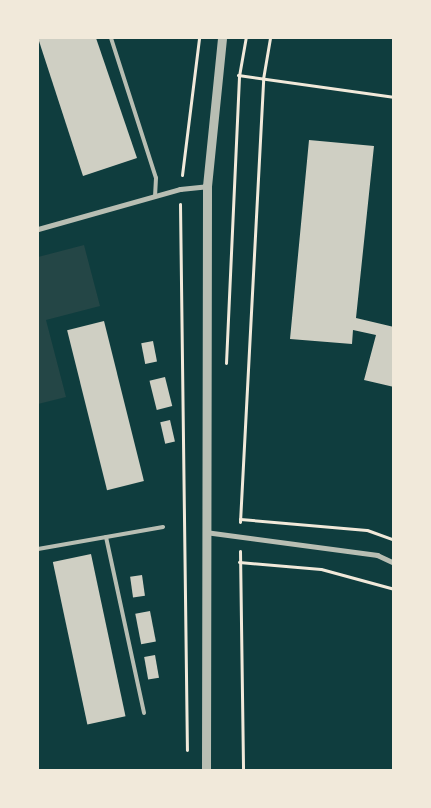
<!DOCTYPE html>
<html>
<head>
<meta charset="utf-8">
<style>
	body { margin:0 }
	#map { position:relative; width:431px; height:808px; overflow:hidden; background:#0f3d3e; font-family:"Archivo Narrow",sans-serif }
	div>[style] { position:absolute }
	.green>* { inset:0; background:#244646 }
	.building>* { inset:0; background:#cfcfc3; transform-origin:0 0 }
	.path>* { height:3px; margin:-1.5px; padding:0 1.5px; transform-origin:1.5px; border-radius:1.5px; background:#f1e9da }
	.service>* { height:4px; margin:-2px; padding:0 2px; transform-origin:2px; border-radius:2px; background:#b8beb3 }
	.minor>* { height:5px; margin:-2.5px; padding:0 2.5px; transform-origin:2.5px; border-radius:2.5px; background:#b8beb3 }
	.tertiary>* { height:9px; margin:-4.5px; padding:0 4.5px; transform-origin:4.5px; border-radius:4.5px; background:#b8beb3 }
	span { translate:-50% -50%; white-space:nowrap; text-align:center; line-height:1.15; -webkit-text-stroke:4px #f1e9da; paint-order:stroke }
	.frame { position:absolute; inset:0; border:39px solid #f1e9da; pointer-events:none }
</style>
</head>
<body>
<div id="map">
	<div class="green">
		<div style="clip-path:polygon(84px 245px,100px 306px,46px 320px,66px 397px,38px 404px,38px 257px)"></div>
	</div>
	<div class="building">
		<div style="clip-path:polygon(38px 38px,96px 38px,137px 158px,83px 176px)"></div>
		<div style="clip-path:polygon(309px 140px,374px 146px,356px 318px,394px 327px,394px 387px,364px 380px,376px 335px,353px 330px,352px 344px,290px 339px)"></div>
		<div style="left:104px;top:321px;width:165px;height:38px;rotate:76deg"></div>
		<div style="left:153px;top:341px;width:21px;height:12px;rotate:79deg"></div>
		<div style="left:165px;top:377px;width:30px;height:16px;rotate:76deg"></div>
		<div style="left:170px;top:420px;width:22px;height:10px;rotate:77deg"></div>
		<div style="left:91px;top:554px;width:166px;height:39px;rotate:78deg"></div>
		<div style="left:142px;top:575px;width:21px;height:12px;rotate:82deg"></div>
		<div style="left:150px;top:611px;width:31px;height:15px;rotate:79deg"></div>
		<div style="left:155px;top:655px;width:23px;height:11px;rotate:80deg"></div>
	</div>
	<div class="path">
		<div style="left:238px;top:75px;width:158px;rotate:8deg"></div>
		<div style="left:182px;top:175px;width:138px;rotate:-82.9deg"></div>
		<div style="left:180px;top:204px;width:546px;rotate:89.27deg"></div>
		<div style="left:226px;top:363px;width:287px;rotate:-87.4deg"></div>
		<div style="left:239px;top:76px;width:39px;rotate:-80deg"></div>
		<div style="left:240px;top:519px;width:127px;rotate:5deg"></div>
		<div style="left:367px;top:530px;width:29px;rotate:20deg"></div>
		<div style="left:240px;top:522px;width:444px;rotate:-87deg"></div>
		<div style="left:263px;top:79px;width:42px;rotate:-80.3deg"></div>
		<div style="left:240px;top:551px;width:219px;rotate:89.2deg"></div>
		<div style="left:239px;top:562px;width:82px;rotate:4.9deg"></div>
		<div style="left:321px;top:569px;width:76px;rotate:15.3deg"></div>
	</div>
	<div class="service">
		<div style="left:111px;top:38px;width:147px;rotate:72.2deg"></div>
		<div style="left:156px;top:178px;width:18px;rotate:93deg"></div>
		<div style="left:106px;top:537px;width:180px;rotate:77.8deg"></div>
		<div style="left:38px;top:549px;width:127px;rotate:-10deg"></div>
	</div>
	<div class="minor">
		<div style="left:38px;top:229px;width:148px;rotate:-15.7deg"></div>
		<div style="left:180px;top:189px;width:27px;rotate:-6deg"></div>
		<div style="left:205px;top:532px;width:174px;rotate:7.6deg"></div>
		<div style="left:377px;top:555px;width:19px;rotate:25deg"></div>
	</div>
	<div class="tertiary">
		<div style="left:206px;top:770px;width:584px;rotate:-89.9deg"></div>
		<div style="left:207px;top:186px;width:149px;rotate:-84.2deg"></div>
	</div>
	<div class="frame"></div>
</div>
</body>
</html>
